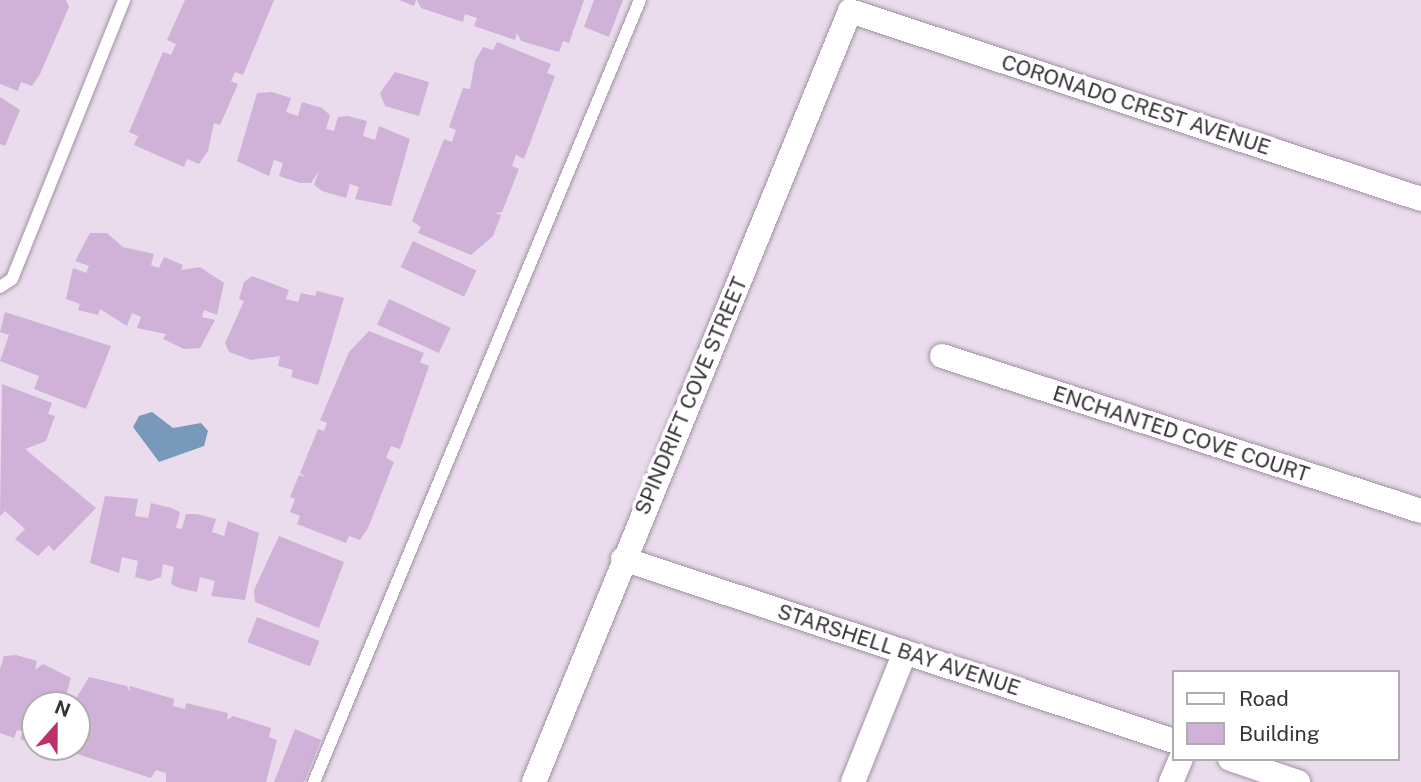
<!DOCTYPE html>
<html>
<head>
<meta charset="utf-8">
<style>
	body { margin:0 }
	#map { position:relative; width:1421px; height:782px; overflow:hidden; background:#eadbed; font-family:"Public Sans",sans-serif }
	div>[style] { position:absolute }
	.water>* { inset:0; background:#7999bb }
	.building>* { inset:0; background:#d0b2d8; transform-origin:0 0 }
	.roads { filter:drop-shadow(0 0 2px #9f91a2) drop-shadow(0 0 2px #9f91a2) }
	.service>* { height:12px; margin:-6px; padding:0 6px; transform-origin:6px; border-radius:6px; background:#fff }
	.minor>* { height:24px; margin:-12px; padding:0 12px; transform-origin:12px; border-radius:12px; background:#fff }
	span { translate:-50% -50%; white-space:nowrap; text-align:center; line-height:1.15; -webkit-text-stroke:7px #fff; paint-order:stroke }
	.street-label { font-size:21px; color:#38333a }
	.legend { position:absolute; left:1172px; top:670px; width:228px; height:91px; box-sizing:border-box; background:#fff; border:2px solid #afadb0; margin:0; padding:9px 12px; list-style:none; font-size:21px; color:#38333a }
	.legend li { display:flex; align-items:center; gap:14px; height:35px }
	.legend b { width:35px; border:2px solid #afadb0 }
	.north { position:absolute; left:21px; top:691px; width:70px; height:70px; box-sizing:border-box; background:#fff; border:2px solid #afadb0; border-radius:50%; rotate:21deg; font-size:19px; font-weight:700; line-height:28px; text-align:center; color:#38333a }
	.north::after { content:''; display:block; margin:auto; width:24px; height:32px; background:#bc316b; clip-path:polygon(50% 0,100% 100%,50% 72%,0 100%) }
</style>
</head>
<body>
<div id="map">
	<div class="water">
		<div style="clip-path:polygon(152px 412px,173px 428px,201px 423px,208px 431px,204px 446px,159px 462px,133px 427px,139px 416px)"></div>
	</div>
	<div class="building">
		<div style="clip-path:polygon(0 0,66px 0,69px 7px,40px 74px,32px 86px,21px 82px,18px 91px,0 84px)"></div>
		<div style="clip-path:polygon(185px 0,274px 0,243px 75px,235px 72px,231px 81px,238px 84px,220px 125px,214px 123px,208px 151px,199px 164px,187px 159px,184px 167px,134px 145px,138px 136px,129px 132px,163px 52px,171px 55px,176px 44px,167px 40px)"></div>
		<div style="clip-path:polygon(399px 0,416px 0,414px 6px)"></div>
		<div style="clip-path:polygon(417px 0,584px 0,569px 43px,563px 41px,559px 52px,521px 41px,517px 33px,515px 40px,474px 26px,477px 18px,465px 14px,463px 22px,421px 8px)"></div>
		<div style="clip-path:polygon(594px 0,623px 0,609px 37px,584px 27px)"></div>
		<div style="clip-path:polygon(497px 42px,551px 64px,547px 73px,555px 76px,524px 159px,516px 155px,512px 166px,519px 169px,502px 212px,495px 213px,501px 215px,493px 236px,471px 255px,418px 233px,421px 227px,412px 221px,444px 139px,452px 142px,456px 130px,449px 127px,463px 88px,470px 89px,475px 61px,483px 47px,493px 50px)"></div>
		<div style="clip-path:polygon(395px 72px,429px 82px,419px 116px,385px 106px,380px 93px)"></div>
		<div style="clip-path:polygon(272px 92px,291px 98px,286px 112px,298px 116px,302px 102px,322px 108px,330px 115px,326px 129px,334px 131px,338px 117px,348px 116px,367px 121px,363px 136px,375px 140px,379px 126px,410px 139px,391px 206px,355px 199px,359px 187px,350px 184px,346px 198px,322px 191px,314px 185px,319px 171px,311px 183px,300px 183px,279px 176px,283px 163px,274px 160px,269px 176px,237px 161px,257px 93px)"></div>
		<div style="clip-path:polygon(0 97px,20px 110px,5px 146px,0 144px)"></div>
		<div style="clip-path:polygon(90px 233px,107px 233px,123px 247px,154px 254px,151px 265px,159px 268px,164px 257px,183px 265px,181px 270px,200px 267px,224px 283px,217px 315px,204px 310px,202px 317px,215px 320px,200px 348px,184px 349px,163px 339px,166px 334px,137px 328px,141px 317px,132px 313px,127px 326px,100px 309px,98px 315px,78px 310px,80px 304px,66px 299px,73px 268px,86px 273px,89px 266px,75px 261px)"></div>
		<div style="left:413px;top:241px;width:70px;height:29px;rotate:25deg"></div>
		<div style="clip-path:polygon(252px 276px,289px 290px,286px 299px,298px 302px,301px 293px,315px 296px,317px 291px,344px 298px,318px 385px,291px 377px,293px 370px,278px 366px,280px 356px,251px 360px,229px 352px,225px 343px,244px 301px,239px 299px,244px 282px)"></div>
		<div style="left:389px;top:299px;width:68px;height:28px;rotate:25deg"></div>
		<div style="clip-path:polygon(5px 312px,111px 346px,86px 409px,34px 389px,39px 376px,0 361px,9px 335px,0 332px)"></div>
		<div style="clip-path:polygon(369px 331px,424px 353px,420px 362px,429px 366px,400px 449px,391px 446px,386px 458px,394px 462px,368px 528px,360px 540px,349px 536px,346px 543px,297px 524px,300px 516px,290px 512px,295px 499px,290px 497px,299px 475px,305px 477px,300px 473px,318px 429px,324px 431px,327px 423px,320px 420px,349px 352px)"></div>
		<div style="clip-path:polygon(2px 384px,52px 403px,48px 414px,55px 416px,46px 441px,25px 449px,96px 508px,54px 551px,49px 545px,38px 556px,15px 539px,25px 529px,5px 511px,0 516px)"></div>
		<div style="clip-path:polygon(105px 496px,138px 499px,135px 516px,148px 518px,151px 503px,171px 508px,180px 512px,176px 528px,182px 529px,186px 514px,197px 514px,216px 519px,212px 532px,224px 536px,228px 521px,259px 533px,245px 600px,211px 596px,215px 581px,200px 577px,197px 592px,179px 588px,171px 584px,174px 567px,163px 564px,161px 577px,150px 581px,135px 577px,138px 561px,122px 557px,119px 573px,90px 563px)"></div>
		<div style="clip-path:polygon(279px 536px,344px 562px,319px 628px,255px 602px,254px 590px)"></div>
		<div style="left:257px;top:617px;width:67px;height:27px;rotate:21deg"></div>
		<div style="clip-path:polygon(16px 655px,37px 661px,35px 670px,43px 664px,71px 678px,63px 705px,35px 705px,35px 744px,20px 739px,23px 731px,17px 730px,14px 738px,0 733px,0 669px,4px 656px)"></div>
		<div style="clip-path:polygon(89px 677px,127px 686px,130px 692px,130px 686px,174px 699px,173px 706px,185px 709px,186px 703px,228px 713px,227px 720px,233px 716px,271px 728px,269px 737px,277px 740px,266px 782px,166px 782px,166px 773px,156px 770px,151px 778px,68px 751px,77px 747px,72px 705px)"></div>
		<div style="clip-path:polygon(295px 729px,321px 740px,304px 782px,274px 782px)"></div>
	</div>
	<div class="roads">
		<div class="service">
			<div style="left:0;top:287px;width:14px;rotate:-34deg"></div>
			<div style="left:12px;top:279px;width:301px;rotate:-68.1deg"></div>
			<div style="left:314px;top:782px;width:847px;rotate:-67.37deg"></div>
		</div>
		<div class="minor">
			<div style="left:942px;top:356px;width:503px;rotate:17.93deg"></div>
			<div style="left:623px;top:559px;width:580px;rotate:18.28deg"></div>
			<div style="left:1230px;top:759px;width:72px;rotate:18.7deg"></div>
			<div style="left:534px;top:782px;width:833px;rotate:-67.71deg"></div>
			<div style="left:850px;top:11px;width:601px;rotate:18.22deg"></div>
			<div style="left:853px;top:782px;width:140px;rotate:-68.2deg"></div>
			<div style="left:1171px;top:782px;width:25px;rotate:-67deg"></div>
		</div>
	</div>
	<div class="street-label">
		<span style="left:1136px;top:105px;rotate:18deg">CORONADO CREST AVENUE</span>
		<span style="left:691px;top:396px;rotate:-67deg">SPINDRIFT COVE STREET</span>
		<span style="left:1181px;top:434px;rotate:18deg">ENCHANTED COVE COURT</span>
		<span style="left:899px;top:650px;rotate:18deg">STARSHELL BAY AVENUE</span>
	</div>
	<ul class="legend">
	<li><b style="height:9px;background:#fff"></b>Road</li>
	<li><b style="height:19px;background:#d0b2d8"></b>Building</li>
	</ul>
	<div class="north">N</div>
</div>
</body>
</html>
